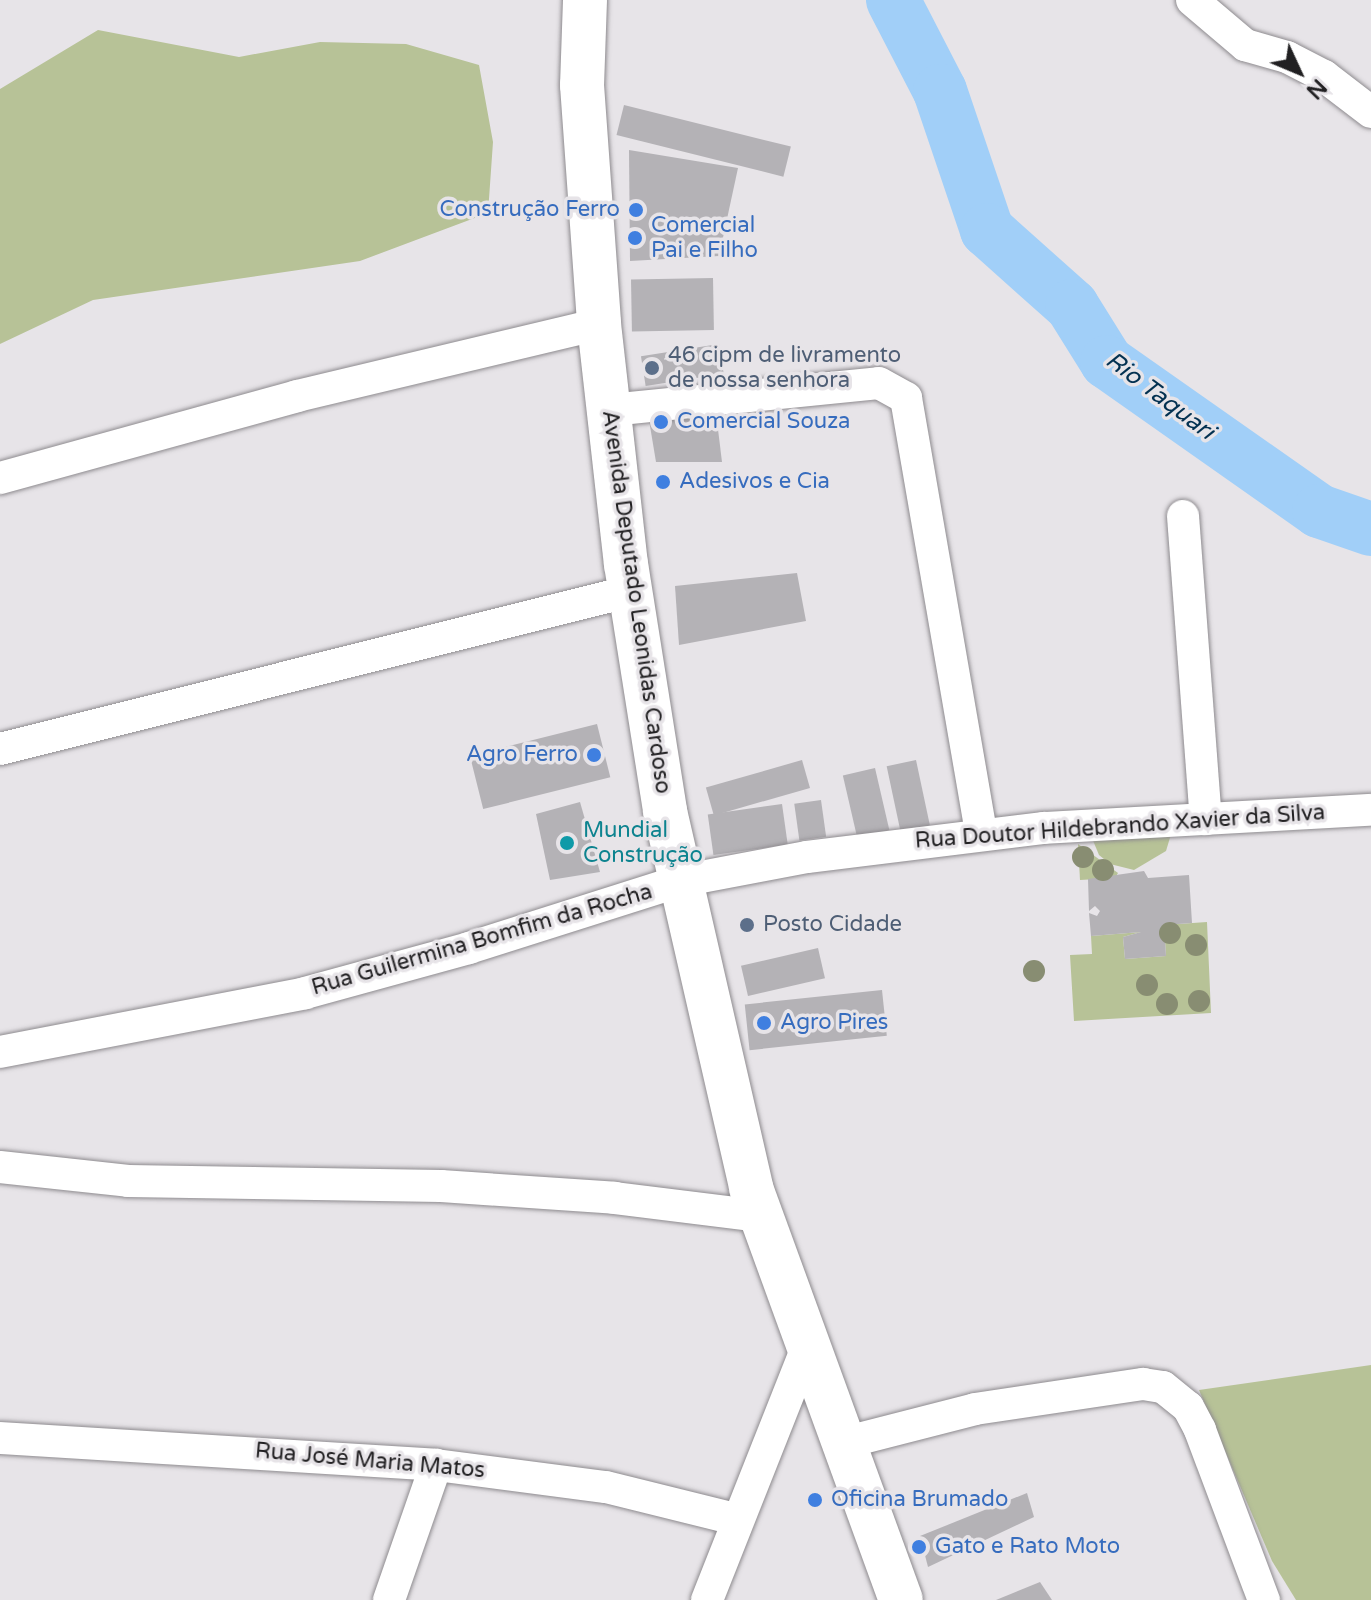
<!DOCTYPE html>
<html>
<head>
<meta charset="utf-8">
<style>
	body { margin:0 }
	#map { position:relative; width:1371px; height:1600px; overflow:hidden; background:#e7e4e8; font-family:"Varela Round",sans-serif }
	div>[style] { position:absolute }
	.green>* { inset:0; background:#b7c297 }
	.river>* { height:54px; margin:-27px; padding:0 27px; transform-origin:27px; border-radius:27px; background:#a1cff8 }
	.building>* { inset:0; background:#b4b2b6; transform-origin:0 0 }
	.roads { filter:drop-shadow(0 0 2px #8e8b8f) drop-shadow(0 0 2px #8e8b8f) }
	.minor>* { height:32px; margin:-16px; padding:0 16px; transform-origin:16px; border-radius:16px; background:#fff }
	.primary>* { height:44px; margin:-22px; padding:0 22px; transform-origin:22px; border-radius:22px; background:#fff }
	.trees>* { width:22px; height:22px; margin:-11px; border-radius:50%; background:#888d72 }
	.dots>* { width:22px; height:22px; translate:-50% -50%; box-sizing:border-box; border:4px solid #e7e4e8; border-radius:50% }
	span { translate:-50% -50%; white-space:nowrap; text-align:center; line-height:1.15; -webkit-text-stroke:7px #e7e4e8; paint-order:stroke }
	.shop-label { font-size:22px; color:#366cbe }
	.right { translate:-100% -50%; text-align:right }
	.left { translate:0 -50%; text-align:left }
	.service-label { font-size:22px; color:#4e5e75 }
	.street-label { font-size:22px; color:#212022 }
	.culture-label { font-size:22px; color:#0d838f }
	.water-label { font-size:24px; color:#033151; font-style:italic }
	.north { position:absolute; left:1259px; top:32px; width:80px; height:80px; -webkit-text-stroke:6px #e7e4e8; paint-order:stroke; rotate:134deg; font-size:22px; font-weight:700; line-height:32px; text-align:center; color:#212022 }
	.north::after { content:''; display:block; margin:auto; width:28px; height:36px; background:#212022; clip-path:polygon(50% 0,100% 100%,50% 72%,0 100%) }
</style>
</head>
<body>
<div id="map">
	<div class="green">
		<div style="clip-path:polygon(98px 30px,239px 57px,320px 42px,406px 44px,479px 65px,493px 142px,488px 213px,360px 261px,93px 300px,0 344px,0 89px)"></div>
		<div style="clip-path:polygon(1175px 821px,1166px 851px,1134px 870px,1110px 864px,1099px 855px,1087px 826px)"></div>
		<div style="clip-path:polygon(1078px 844px,1118px 873px,1115px 878px,1080px 880px)"></div>
		<div style="clip-path:polygon(1207px 922px,1211px 1013px,1074px 1021px,1070px 955px,1092px 954px,1091px 936px,1141px 932px,1123px 937px,1125px 959px,1166px 956px,1164px 925px)"></div>
		<div style="clip-path:polygon(1371px 1365px,1371px 1600px,1296px 1600px,1272px 1561px,1199px 1390px)"></div>
	</div>
	<div class="river">
		<div style="left:893px;top:0;width:102px;rotate:62.7deg"></div>
		<div style="left:940px;top:91px;width:147px;rotate:71.3deg"></div>
		<div style="left:987px;top:230px;width:114px;rotate:41.8deg"></div>
		<div style="left:1072px;top:306px;width:66px;rotate:58deg"></div>
		<div style="left:1107px;top:362px;width:259px;rotate:35.1deg"></div>
		<div style="left:1319px;top:511px;width:55px;rotate:19.1deg"></div>
	</div>
	<div class="building">
		<div style="left:624px;top:105px;width:172px;height:31px;rotate:14deg"></div>
		<div style="clip-path:polygon(629px 150px,738px 168px,719px 256px,630px 261px)"></div>
		<div style="left:713px;top:278px;width:52px;height:82px;rotate:89deg"></div>
		<div style="left:719px;top:344px;width:30px;height:79px;rotate:81deg"></div>
		<div style="clip-path:polygon(716px 413px,722px 462px,656px 462px,649px 420px)"></div>
		<div style="clip-path:polygon(797px 573px,806px 621px,679px 645px,675px 586px)"></div>
		<div style="left:597px;top:724px;width:55px;height:131px;rotate:76deg"></div>
		<div style="left:802px;top:760px;width:29px;height:100px;rotate:74deg"></div>
		<div style="left:916px;top:760px;width:67px;height:30px;rotate:78deg"></div>
		<div style="left:875px;top:768px;width:64px;height:33px;rotate:77deg"></div>
		<div style="left:821px;top:800px;width:37px;height:27px;rotate:82deg"></div>
		<div style="clip-path:polygon(580px 802px,600px 872px,550px 880px,536px 814px)"></div>
		<div style="left:782px;top:804px;width:41px;height:75px;rotate:82deg"></div>
		<div style="clip-path:polygon(1144px 871px,1148px 878px,1189px 875px,1192px 923px,1164px 925px,1166px 956px,1125px 959px,1123px 937px,1141px 932px,1091px 936px,1089px 913px,1097px 916px,1100px 911px,1095px 906px,1089px 911px,1088px 879px)"></div>
		<div style="left:818px;top:948px;width:31px;height:79px;rotate:77deg"></div>
		<div style="left:882px;top:990px;width:46px;height:138px;rotate:84deg"></div>
		<div style="clip-path:polygon(1027px 1493px,1034px 1517px,928px 1567px,920px 1536px)"></div>
		<div style="clip-path:polygon(1040px 1582px,1052px 1600px,996px 1600px)"></div>
	</div>
	<div class="roads">
		<div class="minor">
			<div style="left:1192px;top:0;width:70px;rotate:40.3deg"></div>
			<div style="left:1245px;top:45px;width:44px;rotate:15.9deg"></div>
			<div style="left:1287px;top:57px;width:42px;rotate:27.2deg"></div>
			<div style="left:1324px;top:76px;width:59px;rotate:37.5deg"></div>
			<div style="left:610px;top:410px;width:270px;rotate:-5.7deg"></div>
			<div style="left:879px;top:383px;width:31px;rotate:29deg"></div>
			<div style="left:906px;top:398px;width:441px;rotate:80.2deg"></div>
			<div style="left:0;top:478px;width:308px;rotate:-15.4deg"></div>
			<div style="left:297px;top:396px;width:310px;rotate:-13.4deg"></div>
			<div style="left:1183px;top:516px;width:304px;rotate:85.7deg"></div>
			<div style="left:0;top:749px;width:650px;rotate:-14.06deg"></div>
			<div style="left:0;top:1052px;width:311px;rotate:-10.9deg"></div>
			<div style="left:305px;top:993px;width:170px;rotate:-15.3deg"></div>
			<div style="left:469px;top:948px;width:221px;rotate:-17.6deg"></div>
			<div style="left:680px;top:881px;width:129px;rotate:-10.7deg"></div>
			<div style="left:807px;top:857px;width:239px;rotate:-7deg"></div>
			<div style="left:1044px;top:828px;width:327px;rotate:-3.2deg"></div>
			<div style="left:0;top:1167px;width:129px;rotate:6.2deg"></div>
			<div style="left:128px;top:1181px;width:313px;rotate:0.9deg"></div>
			<div style="left:441px;top:1186px;width:174px;rotate:3.9deg"></div>
			<div style="left:615px;top:1198px;width:145px;rotate:7.1deg"></div>
			<div style="left:0;top:1438px;width:437px;rotate:3.5deg"></div>
			<div style="left:436px;top:1465px;width:171px;rotate:7.4deg"></div>
			<div style="left:606px;top:1487px;width:133px;rotate:13.9deg"></div>
			<div style="left:843px;top:1443px;width:136px;rotate:-14.4deg"></div>
			<div style="left:975px;top:1409px;width:170px;rotate:-8.5deg"></div>
			<div style="left:1143px;top:1384px;width:20px;rotate:9deg"></div>
			<div style="left:1163px;top:1387px;width:32px;rotate:39deg"></div>
			<div style="left:1188px;top:1407px;width:26px;rotate:62deg"></div>
			<div style="left:1200px;top:1430px;width:182px;rotate:69.4deg"></div>
			<div style="left:389px;top:1600px;width:143px;rotate:-70.8deg"></div>
			<div style="left:707px;top:1600px;width:271px;rotate:-68.4deg"></div>
		</div>
		<div class="primary">
			<div style="left:585px;top:0;width:85px;rotate:92deg"></div>
			<div style="left:582px;top:85px;width:240px;rotate:85.9deg"></div>
			<div style="left:599px;top:324px;width:242px;rotate:83.6deg"></div>
			<div style="left:626px;top:564px;width:250px;rotate:81deg"></div>
			<div style="left:665px;top:811px;width:387px;rotate:77.1deg"></div>
			<div style="left:751px;top:1188px;width:438px;rotate:70deg"></div>
		</div>
	</div>
	<div class="trees">
		<div style="left:1083px;top:857px"></div>
		<div style="left:1103px;top:870px"></div>
		<div style="left:1170px;top:933px"></div>
		<div style="left:1196px;top:945px"></div>
		<div style="left:1034px;top:971px"></div>
		<div style="left:1147px;top:985px"></div>
		<div style="left:1199px;top:1001px"></div>
		<div style="left:1167px;top:1004px"></div>
	</div>
	<div class="dots">
		<div style="left:636px;top:210px;background:#3f7fe0"></div>
		<div style="left:635px;top:238px;background:#3f7fe0"></div>
		<div style="left:652px;top:368px;background:#5c6f8a"></div>
		<div style="left:661px;top:422px;background:#3f7fe0"></div>
		<div style="left:663px;top:482px;background:#3f7fe0"></div>
		<div style="left:594px;top:755px;background:#3f7fe0"></div>
		<div style="left:567px;top:843px;background:#0f9aa8"></div>
		<div style="left:747px;top:925px;background:#5c6f8a"></div>
		<div style="left:764px;top:1023px;background:#3f7fe0"></div>
		<div style="left:815px;top:1500px;background:#3f7fe0"></div>
		<div style="left:919px;top:1547px;background:#3f7fe0"></div>
	</div>
	<div class="shop-label">
		<span class="right" style="left:620px;top:210px">Construção Ferro</span>
		<span class="left" style="left:651px;top:238px">Comercial<br>Pai e Filho</span>
		<span class="left" style="left:677px;top:422px">Comercial Souza</span>
		<span class="left" style="left:679px;top:482px">Adesivos e Cia</span>
		<span class="right" style="left:578px;top:755px">Agro Ferro</span>
		<span class="left" style="left:780px;top:1023px">Agro Pires</span>
		<span class="left" style="left:831px;top:1500px">Oficina Brumado</span>
		<span class="left" style="left:935px;top:1547px">Gato e Rato Moto</span>
	</div>
	<div class="service-label">
		<span class="left" style="left:668px;top:368px">46 cipm de livramento<br>de nossa senhora</span>
		<span class="left" style="left:763px;top:925px">Posto Cidade</span>
	</div>
	<div class="street-label">
		<span style="left:636px;top:602px;rotate:82deg">Avenida Deputado Leonidas Cardoso</span>
		<span style="left:1120px;top:827px;rotate:-4deg">Rua Doutor Hildebrando Xavier da Silva</span>
		<span style="left:482px;top:940px;rotate:-16deg">Rua Guilermina Bomfim da Rocha</span>
		<span style="left:370px;top:1461px;rotate:5deg">Rua José Maria Matos</span>
	</div>
	<div class="culture-label">
		<span class="left" style="left:583px;top:843px">Mundial<br>Construção</span>
	</div>
	<div class="water-label">
		<span style="left:1160px;top:396px;rotate:37deg">Rio Taquari</span>
	</div>
	<div class="north">N</div>
</div>
</body>
</html>
